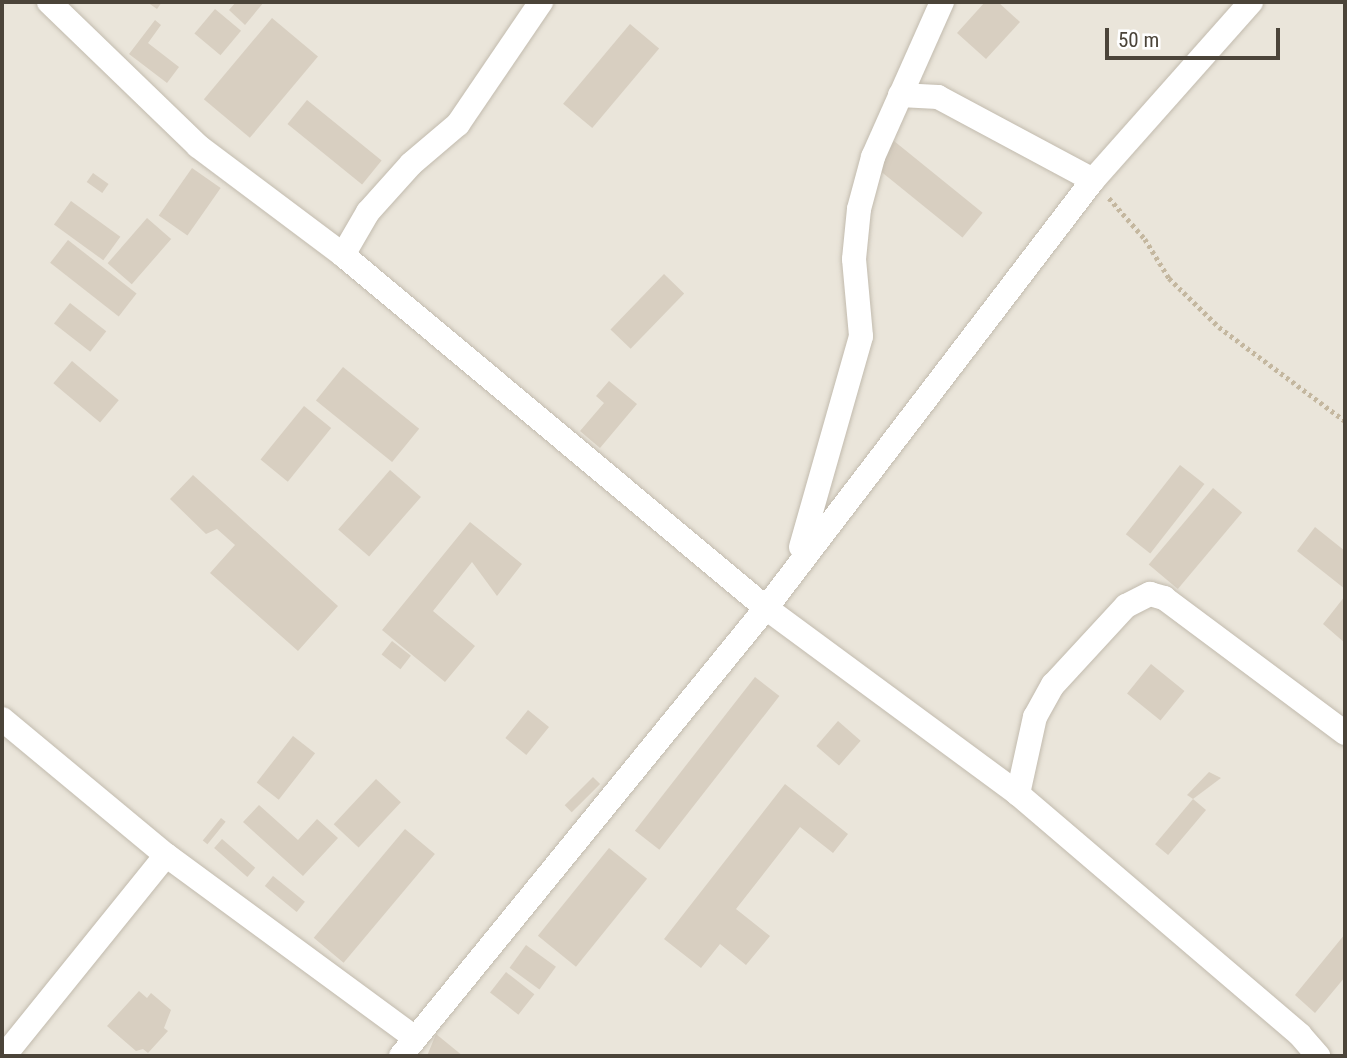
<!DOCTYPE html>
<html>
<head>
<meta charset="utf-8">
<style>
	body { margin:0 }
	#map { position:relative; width:1347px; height:1058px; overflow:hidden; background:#f6f3ec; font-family:"Roboto Condensed",sans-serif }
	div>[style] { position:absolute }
	.residential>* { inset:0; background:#eae5da; transform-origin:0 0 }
	.building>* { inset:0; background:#d8cfc1; transform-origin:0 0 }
	.path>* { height:4.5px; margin-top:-2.25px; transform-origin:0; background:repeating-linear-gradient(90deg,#c4b79f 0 3.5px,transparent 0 7px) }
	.roads { filter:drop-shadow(0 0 2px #c2bbae) drop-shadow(0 0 2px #c2bbae) }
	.street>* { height:24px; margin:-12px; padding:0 12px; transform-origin:12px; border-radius:12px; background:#fff }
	span { translate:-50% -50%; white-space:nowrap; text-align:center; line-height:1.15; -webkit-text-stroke:7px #fff; paint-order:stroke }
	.frame { position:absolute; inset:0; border:4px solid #4b4439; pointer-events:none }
	.scale { position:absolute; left:1105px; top:28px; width:175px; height:32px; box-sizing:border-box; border:4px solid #4b4439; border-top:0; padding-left:9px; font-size:21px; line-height:24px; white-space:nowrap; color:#4b4439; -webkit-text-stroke:5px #fff; paint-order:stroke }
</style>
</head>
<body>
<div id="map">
	<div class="residential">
		<div style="left:2px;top:2px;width:1343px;height:1054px"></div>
	</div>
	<div class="building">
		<div style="clip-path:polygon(147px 2px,162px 2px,157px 9px)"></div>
		<div style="clip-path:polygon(236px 2px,264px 2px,245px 25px,229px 10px)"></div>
		<div style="clip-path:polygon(985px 2px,998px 2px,1020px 22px,986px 59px,957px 33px)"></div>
		<div style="left:215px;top:9px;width:34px;height:32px;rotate:40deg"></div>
		<div style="left:272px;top:18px;width:60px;height:106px;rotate:40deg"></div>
		<div style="clip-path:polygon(155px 20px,161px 25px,148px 43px,179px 67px,167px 83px,129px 54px)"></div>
		<div style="left:630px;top:24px;width:38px;height:104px;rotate:40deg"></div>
		<div style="left:307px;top:100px;width:96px;height:31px;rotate:39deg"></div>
		<div style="left:894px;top:141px;width:114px;height:32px;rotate:39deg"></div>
		<div style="left:192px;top:168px;width:35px;height:58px;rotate:35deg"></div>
		<div style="left:93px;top:173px;width:19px;height:11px;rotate:35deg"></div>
		<div style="left:71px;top:201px;width:61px;height:29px;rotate:36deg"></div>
		<div style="left:147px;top:218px;width:32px;height:60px;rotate:41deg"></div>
		<div style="left:68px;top:240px;width:87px;height:29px;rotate:38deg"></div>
		<div style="left:664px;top:274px;width:28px;height:77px;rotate:44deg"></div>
		<div style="left:70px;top:303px;width:46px;height:26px;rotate:38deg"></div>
		<div style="left:72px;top:361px;width:61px;height:29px;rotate:40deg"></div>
		<div style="left:343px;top:367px;width:98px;height:43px;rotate:39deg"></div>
		<div style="clip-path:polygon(609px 381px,637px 404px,600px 448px,580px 431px,604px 403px,596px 396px)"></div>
		<div style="left:304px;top:406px;width:35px;height:69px;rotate:39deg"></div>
		<div style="left:1180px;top:465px;width:31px;height:88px;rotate:38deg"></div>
		<div style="left:390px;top:470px;width:41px;height:79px;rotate:41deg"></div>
		<div style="clip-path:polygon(193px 475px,338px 606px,298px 651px,210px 573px,235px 545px,217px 529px,206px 534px,170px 499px)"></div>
		<div style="left:1213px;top:488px;width:38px;height:100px;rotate:40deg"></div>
		<div style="clip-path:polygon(470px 522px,522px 564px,497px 596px,472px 562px,433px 611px,475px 646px,445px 682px,382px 630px)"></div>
		<div style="clip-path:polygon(1315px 527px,1345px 551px,1345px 589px,1297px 551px)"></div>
		<div style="clip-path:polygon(1345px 596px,1345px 643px,1323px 624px)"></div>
		<div style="left:392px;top:641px;width:24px;height:17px;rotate:38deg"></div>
		<div style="left:1151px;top:664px;width:43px;height:38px;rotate:39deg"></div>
		<div style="left:755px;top:677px;width:31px;height:195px;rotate:38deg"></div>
		<div style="left:528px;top:710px;width:27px;height:36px;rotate:39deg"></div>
		<div style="left:838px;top:721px;width:30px;height:33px;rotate:41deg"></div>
		<div style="left:293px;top:736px;width:28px;height:59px;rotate:38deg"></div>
		<div style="clip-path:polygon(1209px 772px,1221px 778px,1193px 799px,1187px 795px)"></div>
		<div style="left:593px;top:777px;width:10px;height:40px;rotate:45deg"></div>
		<div style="left:376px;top:779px;width:34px;height:62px;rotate:43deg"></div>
		<div style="clip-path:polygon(785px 784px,848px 834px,833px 853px,800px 827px,736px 909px,770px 936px,746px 965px,720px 944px,701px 968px,664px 939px)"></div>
		<div style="left:1193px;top:799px;width:17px;height:59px;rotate:40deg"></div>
		<div style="clip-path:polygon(259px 805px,298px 840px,317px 819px,338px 838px,303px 876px,243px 822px)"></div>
		<div style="left:221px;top:818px;width:6px;height:29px;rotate:39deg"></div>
		<div style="left:405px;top:829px;width:39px;height:142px;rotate:40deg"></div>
		<div style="left:222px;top:839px;width:44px;height:12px;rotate:41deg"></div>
		<div style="left:609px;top:848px;width:49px;height:113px;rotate:39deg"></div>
		<div style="left:273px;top:876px;width:41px;height:13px;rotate:39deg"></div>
		<div style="clip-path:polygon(1345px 934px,1345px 977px,1315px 1013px,1295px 995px)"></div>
		<div style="left:526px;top:945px;width:37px;height:28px;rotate:36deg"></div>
		<div style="left:506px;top:972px;width:36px;height:26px;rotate:38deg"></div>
		<div style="clip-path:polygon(139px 991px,147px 998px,151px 993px,171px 1010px,164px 1028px,168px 1031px,148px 1053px,143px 1049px,136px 1051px,107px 1026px)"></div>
		<div style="clip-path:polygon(436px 1034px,463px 1056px,427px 1056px)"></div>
	</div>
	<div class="path">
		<div style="left:1109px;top:198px;width:55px;rotate:48.7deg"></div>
		<div style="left:1145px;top:239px;width:46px;rotate:58.4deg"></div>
		<div style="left:1169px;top:278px;width:70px;rotate:44.4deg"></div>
		<div style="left:1219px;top:327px;width:157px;rotate:36.7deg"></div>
	</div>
	<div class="roads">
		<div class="street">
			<div style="left:49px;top:2px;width:207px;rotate:44deg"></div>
			<div style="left:198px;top:146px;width:181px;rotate:36.9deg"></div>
			<div style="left:343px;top:255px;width:551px;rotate:39.85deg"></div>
			<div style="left:766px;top:608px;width:313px;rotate:36.4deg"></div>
			<div style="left:1018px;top:794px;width:371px;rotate:40.5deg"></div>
			<div style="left:1300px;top:1035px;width:28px;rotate:49deg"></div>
			<div style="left:900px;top:95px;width:38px;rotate:3deg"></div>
			<div style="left:938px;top:97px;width:176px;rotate:28.2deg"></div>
			<div style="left:343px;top:255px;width:50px;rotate:-59.8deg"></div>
			<div style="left:368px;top:212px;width:64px;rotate:-48.1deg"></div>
			<div style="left:411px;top:164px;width:62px;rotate:-40.4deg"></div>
			<div style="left:458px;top:124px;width:148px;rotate:-55.8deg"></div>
			<div style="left:801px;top:547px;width:219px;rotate:-74.1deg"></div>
			<div style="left:861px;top:336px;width:77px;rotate:-95.2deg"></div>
			<div style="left:854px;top:259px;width:50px;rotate:-84.3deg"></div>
			<div style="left:859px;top:209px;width:54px;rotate:-74.9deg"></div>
			<div style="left:873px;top:157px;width:170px;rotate:-66deg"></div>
			<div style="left:2px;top:719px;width:213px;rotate:39.7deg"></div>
			<div style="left:166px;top:855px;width:308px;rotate:36.3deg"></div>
			<div style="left:1018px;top:794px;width:79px;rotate:-77.6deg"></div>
			<div style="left:1035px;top:717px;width:37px;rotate:-61deg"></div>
			<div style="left:1053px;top:685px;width:108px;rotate:-47.3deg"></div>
			<div style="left:1126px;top:606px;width:27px;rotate:-27deg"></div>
			<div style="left:1150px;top:594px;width:15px;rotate:16deg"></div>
			<div style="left:1164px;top:598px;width:226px;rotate:36.7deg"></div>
			<div style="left:4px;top:1056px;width:258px;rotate:-51.1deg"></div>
			<div style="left:401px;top:1056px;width:578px;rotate:-50.83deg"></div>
			<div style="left:766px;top:608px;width:539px;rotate:-52.62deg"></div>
			<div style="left:1093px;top:180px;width:238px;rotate:-48.4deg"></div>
		</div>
	</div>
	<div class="frame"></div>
	<div class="scale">50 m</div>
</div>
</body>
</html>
